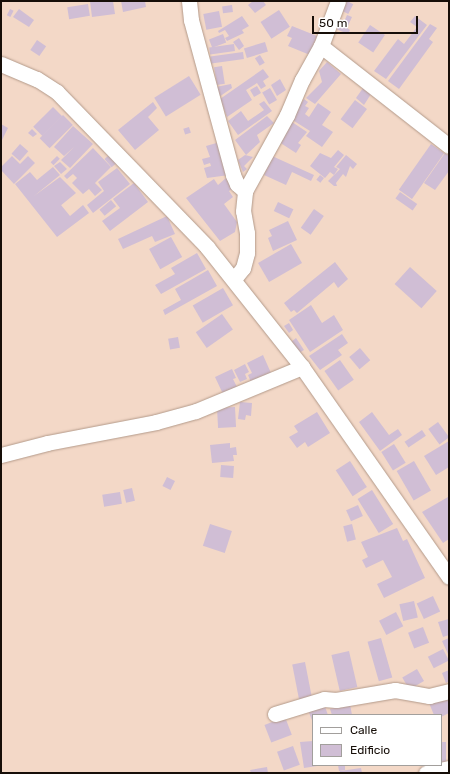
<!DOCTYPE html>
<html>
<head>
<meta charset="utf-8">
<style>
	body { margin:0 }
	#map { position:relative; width:450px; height:774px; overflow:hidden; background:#f3d8c7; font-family:Rubik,sans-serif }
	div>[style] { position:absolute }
	.building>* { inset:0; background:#d0bed5; transform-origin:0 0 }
	.roads { filter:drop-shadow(0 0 1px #b39a8a) drop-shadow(0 0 1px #b39a8a) }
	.minor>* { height:15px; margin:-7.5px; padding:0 7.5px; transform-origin:7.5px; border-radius:7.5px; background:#fff }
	span { translate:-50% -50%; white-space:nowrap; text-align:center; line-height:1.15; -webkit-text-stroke:3px #fff; paint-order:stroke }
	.frame { position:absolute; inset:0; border:2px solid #160e08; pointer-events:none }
	.legend { position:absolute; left:312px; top:714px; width:130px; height:52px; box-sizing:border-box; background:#fff; border:1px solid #a29f9c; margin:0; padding:5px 7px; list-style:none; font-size:12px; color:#160e08 }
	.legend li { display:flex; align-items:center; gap:8px; height:20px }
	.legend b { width:20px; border:1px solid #a29f9c }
	.scale { position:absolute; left:312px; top:16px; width:106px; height:18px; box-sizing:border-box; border:2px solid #160e08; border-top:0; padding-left:5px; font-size:12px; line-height:14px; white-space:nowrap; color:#160e08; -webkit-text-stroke:3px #fff; paint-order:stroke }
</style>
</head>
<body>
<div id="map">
	<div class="building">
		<div style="clip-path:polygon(90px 1px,113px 1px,115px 14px,92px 17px)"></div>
		<div style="clip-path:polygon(121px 1px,145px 1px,146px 7px,123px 12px)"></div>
		<div style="clip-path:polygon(253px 1px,263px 1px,266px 5px,255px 13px,248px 5px)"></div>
		<div style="left:347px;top:1px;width:7px;height:11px;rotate:27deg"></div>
		<div style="left:88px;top:4px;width:12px;height:21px;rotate:81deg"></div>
		<div style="left:232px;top:5px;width:7px;height:10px;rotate:82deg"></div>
		<div style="left:10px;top:9px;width:4px;height:7px;rotate:27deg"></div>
		<div style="clip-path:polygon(19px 9px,34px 20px,29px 27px,13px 17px)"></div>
		<div style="left:279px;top:10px;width:20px;height:22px;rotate:57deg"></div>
		<div style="left:219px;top:11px;width:16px;height:16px;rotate:79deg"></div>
		<div style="clip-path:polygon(347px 15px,352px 17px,347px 28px,350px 30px,348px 34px,336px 29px,339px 22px,343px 24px)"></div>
		<div style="clip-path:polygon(242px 16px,249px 26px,242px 30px,244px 33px,227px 41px,225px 38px,229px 36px,225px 30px,219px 33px,218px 31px)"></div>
		<div style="clip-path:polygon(415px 16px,427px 25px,386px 79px,374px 71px,398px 39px,404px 44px,417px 27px,410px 22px)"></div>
		<div style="clip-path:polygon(430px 24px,437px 28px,429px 39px,433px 42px,399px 89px,388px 81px)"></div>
		<div style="left:370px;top:25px;width:18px;height:21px;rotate:34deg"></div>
		<div style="clip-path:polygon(292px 26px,317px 36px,310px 55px,288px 46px,292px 38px,287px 36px)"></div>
		<div style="left:223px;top:34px;width:9px;height:15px;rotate:69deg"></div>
		<div style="clip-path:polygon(239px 38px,244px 46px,239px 50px,233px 42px)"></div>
		<div style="left:37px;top:40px;width:11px;height:12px;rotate:34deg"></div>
		<div style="left:265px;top:42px;width:10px;height:22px;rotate:73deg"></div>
		<div style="left:234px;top:44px;width:7px;height:25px;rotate:82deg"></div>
		<div style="left:243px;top:52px;width:7px;height:33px;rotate:82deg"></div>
		<div style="left:260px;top:55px;width:9px;height:6px;rotate:58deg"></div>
		<div style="clip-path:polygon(327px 62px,341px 74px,315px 104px,306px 98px,322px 82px,319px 71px)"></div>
		<div style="left:222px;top:66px;width:18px;height:8px;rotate:81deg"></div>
		<div style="clip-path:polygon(263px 69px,269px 77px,263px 81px,266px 86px,261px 89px,257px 83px,246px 90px,252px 100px,227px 117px,220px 99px)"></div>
		<div style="left:189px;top:76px;width:22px;height:41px;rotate:58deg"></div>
		<div style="clip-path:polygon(280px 79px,286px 90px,277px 96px,271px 85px)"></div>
		<div style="clip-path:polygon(231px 84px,232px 88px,219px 97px,216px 87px)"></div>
		<div style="left:257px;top:86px;width:8px;height:8px;rotate:60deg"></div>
		<div style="left:270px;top:88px;width:14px;height:9px;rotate:60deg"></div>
		<div style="clip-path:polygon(363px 88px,371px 94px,364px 105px,356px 98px)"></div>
		<div style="clip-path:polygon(304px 99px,308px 102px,305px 106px,309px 108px,305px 114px,309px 117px,318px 103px,331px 112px,322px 125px,333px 132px,322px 147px,306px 136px,310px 131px,291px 119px)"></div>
		<div style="left:355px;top:100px;width:15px;height:24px;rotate:37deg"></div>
		<div style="clip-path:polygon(264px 101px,272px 111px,238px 135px,228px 121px,241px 111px,248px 121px,264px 110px,259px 104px)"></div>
		<div style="clip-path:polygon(153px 102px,157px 108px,148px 117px,159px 130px,135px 150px,118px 130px)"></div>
		<div style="left:53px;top:107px;width:13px;height:28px;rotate:45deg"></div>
		<div style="left:63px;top:115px;width:14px;height:33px;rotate:45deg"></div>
		<div style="clip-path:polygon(267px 116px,274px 123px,257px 135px,260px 142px,246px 155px,235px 140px)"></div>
		<div style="clip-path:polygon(292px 122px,307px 132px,298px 143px,301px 145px,296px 153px,279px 142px)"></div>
		<div style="clip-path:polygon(1px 124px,8px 128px,1px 142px)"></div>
		<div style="clip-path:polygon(73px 126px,93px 144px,70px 168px,61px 160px,74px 147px,64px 156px,54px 147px)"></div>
		<div style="left:189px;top:127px;width:6px;height:6px;rotate:72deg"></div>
		<div style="clip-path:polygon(32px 129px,37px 134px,33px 137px,28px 133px)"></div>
		<div style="clip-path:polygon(220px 142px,229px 175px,207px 178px,204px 168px,211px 166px,210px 163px,204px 165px,202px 159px,210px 157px,206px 146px)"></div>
		<div style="left:20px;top:144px;width:11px;height:13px;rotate:41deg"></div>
		<div style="left:431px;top:144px;width:16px;height:56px;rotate:35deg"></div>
		<div style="clip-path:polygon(93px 148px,111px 167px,92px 186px,95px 183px,102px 190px,95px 196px,89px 189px,83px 194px,72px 183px,77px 178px,73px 174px,67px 179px,64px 176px)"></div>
		<div style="clip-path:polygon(338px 150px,344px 155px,334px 167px,338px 169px,334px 175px,330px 172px,325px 178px,310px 166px,320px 153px,331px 158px)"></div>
		<div style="clip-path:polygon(445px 153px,449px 156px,449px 171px,435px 190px,424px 183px)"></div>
		<div style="left:109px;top:155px;width:11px;height:6px;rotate:49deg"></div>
		<div style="clip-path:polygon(245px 155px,253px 157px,244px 166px,247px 169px,243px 172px,238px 160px)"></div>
		<div style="clip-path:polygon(346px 155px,357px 164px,353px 169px,350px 166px,346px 177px,343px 174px,336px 183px,337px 186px,334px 186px,328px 181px,340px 169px,336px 167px)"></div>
		<div style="clip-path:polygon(12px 156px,20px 164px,28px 156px,35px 163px,14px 184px,1px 170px,1px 167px)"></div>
		<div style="left:57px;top:156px;width:4px;height:9px;rotate:45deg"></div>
		<div style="clip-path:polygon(272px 156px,314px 175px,311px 181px,292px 172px,286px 185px,264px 175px)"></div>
		<div style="clip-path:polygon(60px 162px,67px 169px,61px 174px,54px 166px)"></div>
		<div style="clip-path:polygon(53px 167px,60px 175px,34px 196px,60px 177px,76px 193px,54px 211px,61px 205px,70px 216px,83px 205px,89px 213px,57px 237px,15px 184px,30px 172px,37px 180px)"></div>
		<div style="clip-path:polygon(117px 168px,130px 184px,93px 213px,87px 205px,104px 191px,98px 182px)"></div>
		<div style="left:320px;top:175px;width:5px;height:6px;rotate:37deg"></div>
		<div style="clip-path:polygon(226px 178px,233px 188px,229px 191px,233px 197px,224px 204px,237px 222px,235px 232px,220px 241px,186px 198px,214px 179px,218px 185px)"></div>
		<div style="clip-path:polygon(134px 183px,148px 202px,110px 231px,102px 221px,120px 208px,113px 199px)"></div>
		<div style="left:400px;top:192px;width:21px;height:8px;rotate:35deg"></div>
		<div style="left:111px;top:200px;width:8px;height:15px;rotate:50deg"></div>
		<div style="left:278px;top:202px;width:17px;height:10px;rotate:25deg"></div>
		<div style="left:314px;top:209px;width:12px;height:23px;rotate:35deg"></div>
		<div style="clip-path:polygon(167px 216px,175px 234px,155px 242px,152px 236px,123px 249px,118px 239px)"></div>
		<div style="clip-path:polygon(288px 221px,297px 240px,273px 251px,268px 238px,272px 236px,269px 230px)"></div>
		<div style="left:171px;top:237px;width:23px;height:25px;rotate:61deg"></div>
		<div style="left:291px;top:244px;width:22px;height:38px;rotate:60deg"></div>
		<div style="clip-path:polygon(197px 253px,206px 269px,161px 294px,155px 285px,175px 274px,171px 268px)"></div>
		<div style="clip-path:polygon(335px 262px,348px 279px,338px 288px,334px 282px,297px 313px,294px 310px,291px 312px,284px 303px)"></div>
		<div style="left:410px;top:267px;width:36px;height:23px;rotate:42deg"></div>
		<div style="clip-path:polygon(208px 270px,217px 286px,165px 315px,163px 310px,181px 300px,175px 289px)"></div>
		<div style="left:223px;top:288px;width:20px;height:35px;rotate:60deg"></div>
		<div style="clip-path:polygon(311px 305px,322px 323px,334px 315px,343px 330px,310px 352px,289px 320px)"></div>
		<div style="left:222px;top:314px;width:19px;height:32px;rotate:55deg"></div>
		<div style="clip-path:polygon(289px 323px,293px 330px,289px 333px,284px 326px)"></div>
		<div style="clip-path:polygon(342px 334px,348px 343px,338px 350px,342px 355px,320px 370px,309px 356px)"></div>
		<div style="left:178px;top:337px;width:11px;height:10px;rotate:80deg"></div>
		<div style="clip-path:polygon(296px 338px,304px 350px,299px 353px,291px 342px)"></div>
		<div style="left:360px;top:348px;width:16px;height:14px;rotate:50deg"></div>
		<div style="clip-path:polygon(263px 355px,271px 373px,251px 382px,248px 375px,252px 373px,247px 363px)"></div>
		<div style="left:340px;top:360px;width:24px;height:19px;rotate:55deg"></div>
		<div style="clip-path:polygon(245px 364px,249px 372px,245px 374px,247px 379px,240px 382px,234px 370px)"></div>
		<div style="clip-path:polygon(232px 369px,236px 378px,233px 379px,237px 387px,223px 394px,215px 377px)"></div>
		<div style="clip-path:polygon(240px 402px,252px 403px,251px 416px,246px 415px,245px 420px,238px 419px)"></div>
		<div style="left:235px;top:407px;width:20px;height:18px;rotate:87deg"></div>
		<div style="clip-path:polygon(317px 412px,330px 433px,308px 447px,305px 442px,297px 448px,289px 437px,298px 432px,294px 426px)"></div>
		<div style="clip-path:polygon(372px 412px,389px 435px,398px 429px,402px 435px,380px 451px,359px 422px)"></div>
		<div style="left:438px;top:422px;width:19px;height:12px;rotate:54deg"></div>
		<div style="left:422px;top:430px;width:7px;height:21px;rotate:56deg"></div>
		<div style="clip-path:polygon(449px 441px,449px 467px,436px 475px,424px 456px)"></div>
		<div style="clip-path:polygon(230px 443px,230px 448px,236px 447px,237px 455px,233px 455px,234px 461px,212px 463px,210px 445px)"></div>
		<div style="left:394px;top:444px;width:22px;height:15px;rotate:58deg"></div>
		<div style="left:350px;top:461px;width:31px;height:17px;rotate:57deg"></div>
		<div style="left:414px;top:461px;width:34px;height:20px;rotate:60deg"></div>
		<div style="left:221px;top:465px;width:13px;height:12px;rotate:4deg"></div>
		<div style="left:167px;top:477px;width:9px;height:10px;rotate:27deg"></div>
		<div style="left:132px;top:488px;width:13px;height:9px;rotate:77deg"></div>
		<div style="left:372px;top:490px;width:40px;height:17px;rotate:58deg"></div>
		<div style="left:120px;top:492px;width:12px;height:18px;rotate:81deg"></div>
		<div style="clip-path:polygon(448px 497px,449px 539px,443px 543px,422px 512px)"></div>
		<div style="left:358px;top:505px;width:12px;height:13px;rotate:66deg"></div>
		<div style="left:210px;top:524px;width:23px;height:23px;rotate:18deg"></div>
		<div style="left:352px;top:524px;width:16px;height:9px;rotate:76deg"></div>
		<div style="clip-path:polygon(397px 528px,403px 541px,407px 539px,425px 578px,384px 598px,377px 584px,392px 577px,383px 560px,366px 568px,362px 560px,368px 557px,361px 542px)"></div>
		<div style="left:433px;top:596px;width:17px;height:18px;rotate:65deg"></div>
		<div style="left:414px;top:601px;width:17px;height:15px;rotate:77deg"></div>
		<div style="left:396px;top:612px;width:16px;height:19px;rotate:63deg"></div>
		<div style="clip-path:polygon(449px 619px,449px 635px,443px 637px,438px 622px)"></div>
		<div style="left:423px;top:627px;width:17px;height:16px;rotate:69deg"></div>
		<div style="left:381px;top:638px;width:41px;height:14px;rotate:74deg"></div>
		<div style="clip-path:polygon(449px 638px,449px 656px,442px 641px)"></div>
		<div style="left:443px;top:649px;width:13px;height:17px;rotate:63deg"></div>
		<div style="left:349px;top:651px;width:37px;height:18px;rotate:77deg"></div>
		<div style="left:305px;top:662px;width:36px;height:13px;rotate:79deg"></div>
		<div style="left:417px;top:669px;width:14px;height:17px;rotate:60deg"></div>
		<div style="clip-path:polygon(449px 670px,449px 681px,446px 683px,442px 673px)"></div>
		<div style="clip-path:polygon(449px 694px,449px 713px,441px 717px,434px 715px,429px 703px)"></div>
		<div style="clip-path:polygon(324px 704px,328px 715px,313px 715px,313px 723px,308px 710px)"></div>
		<div style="clip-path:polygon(350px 704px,352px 715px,332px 715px,330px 709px)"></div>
		<div style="left:285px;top:717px;width:19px;height:22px;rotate:69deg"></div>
		<div style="clip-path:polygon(313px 741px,313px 765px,317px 766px,304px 768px,300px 742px)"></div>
		<div style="left:441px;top:742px;width:5px;height:20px"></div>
		<div style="left:293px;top:746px;width:20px;height:17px;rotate:70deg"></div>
		<div style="clip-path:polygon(338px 765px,345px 765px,345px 770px,339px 771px)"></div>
		<div style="clip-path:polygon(267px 767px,268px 773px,251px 773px,250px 770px)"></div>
		<div style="clip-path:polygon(361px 768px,362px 773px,340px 773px,340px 771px)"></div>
	</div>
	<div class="roads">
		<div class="minor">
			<div style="left:189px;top:1px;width:19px;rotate:84deg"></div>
			<div style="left:191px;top:20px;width:161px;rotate:74.8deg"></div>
			<div style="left:233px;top:175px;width:10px;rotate:66deg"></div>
			<div style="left:237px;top:184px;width:11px;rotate:41deg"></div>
			<div style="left:321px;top:46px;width:162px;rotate:38deg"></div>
			<div style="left:1px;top:64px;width:39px;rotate:23deg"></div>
			<div style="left:37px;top:79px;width:24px;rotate:33deg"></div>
			<div style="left:57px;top:92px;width:216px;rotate:45.9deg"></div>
			<div style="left:207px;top:247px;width:153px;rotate:51.6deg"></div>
			<div style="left:302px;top:367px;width:256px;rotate:55deg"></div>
			<div style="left:234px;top:279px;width:14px;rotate:-51deg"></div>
			<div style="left:243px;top:268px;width:16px;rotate:-75deg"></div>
			<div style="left:247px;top:253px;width:20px;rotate:-90deg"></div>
			<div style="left:247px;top:233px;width:22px;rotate:-100deg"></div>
			<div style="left:243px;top:211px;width:20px;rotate:-84deg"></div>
			<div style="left:245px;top:191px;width:87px;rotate:-61.1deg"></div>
			<div style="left:287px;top:115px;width:38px;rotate:-67deg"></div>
			<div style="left:302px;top:80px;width:39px;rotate:-61deg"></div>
			<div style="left:321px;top:46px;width:48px;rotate:-69.3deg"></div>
			<div style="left:1px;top:455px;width:48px;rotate:-14.6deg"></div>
			<div style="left:47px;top:443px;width:111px;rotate:-10.9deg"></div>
			<div style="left:156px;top:422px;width:41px;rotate:-15.4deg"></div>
			<div style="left:196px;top:411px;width:115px;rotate:-22.5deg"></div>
			<div style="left:275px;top:714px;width:51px;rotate:-17deg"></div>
			<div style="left:324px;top:699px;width:12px;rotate:5deg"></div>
			<div style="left:336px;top:700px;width:60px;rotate:-9.6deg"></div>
			<div style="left:395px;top:690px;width:35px;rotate:10deg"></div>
			<div style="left:429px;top:696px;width:21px;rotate:-14deg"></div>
			<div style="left:426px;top:773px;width:24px;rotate:-12deg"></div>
		</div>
	</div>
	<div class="frame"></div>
	<ul class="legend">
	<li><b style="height:5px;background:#fff"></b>Calle</li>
	<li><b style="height:11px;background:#d0bed5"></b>Edificio</li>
	</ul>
	<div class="scale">50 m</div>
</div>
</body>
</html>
